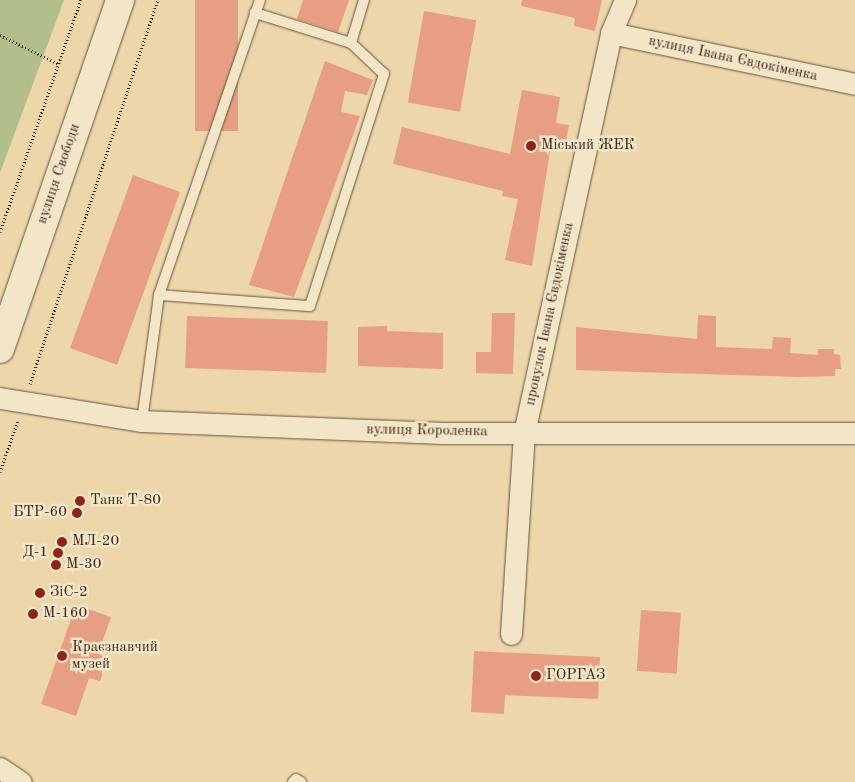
<!DOCTYPE html>
<html>
<head>
<meta charset="utf-8">
<style>
	body { margin:0 }
	#map { position:relative; width:855px; height:782px; overflow:hidden; background:#edd7aa; font-family:"Old Standard TT",serif }
	div>[style] { position:absolute }
	.green>* { inset:0; background:#b2bf8d }
	.building>* { inset:0; background:#e79e82; transform-origin:0 0 }
	.path>* { height:3px; margin-top:-1.5px; transform-origin:0; background:repeating-linear-gradient(90deg,#39261a 0 1px,transparent 0 3.5px) }
	.roads { filter:drop-shadow(0 0 1px #66523e) drop-shadow(0 0 1px #66523e) }
	.lane>* { height:10px; margin:-5px; padding:0 5px; transform-origin:5px; border-radius:5px; background:#f3e5c8 }
	.street>* { height:21px; margin:-10.5px; padding:0 10.5px; transform-origin:10.5px; border-radius:10.5px; background:#f3e5c8 }
	.secondary>* { height:28px; margin:-14px; padding:0 14px; transform-origin:14px; border-radius:14px; background:#f3e5c8 }
	.dots>* { width:14px; height:14px; translate:-50% -50%; box-sizing:border-box; border:2px solid #f3e5c8; border-radius:50% }
	span { translate:-50% -50%; white-space:nowrap; text-align:center; line-height:1.15; -webkit-text-stroke:5px #f3e5c8; paint-order:stroke }
	.street-label { font-size:15px; color:#39261a }
	.poi-label { font-size:15px; color:#39261a }
	.left { translate:0 -50%; text-align:left }
	.right { translate:-100% -50%; text-align:right }
</style>
</head>
<body>
<div id="map">
	<div class="green">
		<div style="clip-path:polygon(0 0,64px 0,0 173px)"></div>
	</div>
	<div class="building">
		<div style="left:195px;top:0;width:43px;height:131px"></div>
		<div style="clip-path:polygon(303px 0,349px 0,338px 32px,297px 19px)"></div>
		<div style="clip-path:polygon(522px 0,602px 0,595px 31px,574px 26px,575px 18px,521px 6px)"></div>
		<div style="left:424px;top:11px;width:53px;height:93px;rotate:10deg"></div>
		<div style="clip-path:polygon(325px 61px,373px 80px,367px 95px,345px 91px,341px 112px,360px 116px,294px 297px,249px 285px)"></div>
		<div style="clip-path:polygon(522px 90px,560px 97px,556px 123px,569px 125px,565px 147px,551px 145px,532px 266px,505px 260px,518px 199px,502px 196px,503px 191px,393px 164px,402px 127px,510px 154px)"></div>
		<div style="left:133px;top:175px;width:50px;height:184px;rotate:20deg"></div>
		<div style="clip-path:polygon(492px 313px,515px 313px,513px 374px,476px 373px,476px 352px,491px 352px)"></div>
		<div style="clip-path:polygon(698px 315px,716px 316px,716px 347px,772px 349px,773px 337px,791px 338px,790px 353px,818px 355px,818px 349px,834px 349px,834px 354px,840px 355px,841px 369px,835px 369px,835px 376px,798px 377px,576px 370px,576px 327px,697px 339px)"></div>
		<div style="left:187px;top:316px;width:141px;height:52px;rotate:2deg"></div>
		<div style="clip-path:polygon(387px 326px,387px 331px,443px 333px,443px 369px,358px 366px,358px 327px)"></div>
		<div style="clip-path:polygon(76px 605px,111px 617px,98px 654px,108px 658px,100px 681px,89px 678px,76px 716px,41px 704px)"></div>
		<div style="left:641px;top:610px;width:40px;height:61px;rotate:4deg"></div>
		<div style="clip-path:polygon(474px 651px,600px 657px,598px 699px,505px 695px,504px 714px,471px 712px)"></div>
	</div>
	<div class="path">
		<div style="left:0;top:35px;width:64px;rotate:26.2deg"></div>
		<div style="left:0;top:232px;width:246px;rotate:-70.8deg"></div>
		<div style="left:30px;top:384px;width:405px;rotate:-71.6deg"></div>
		<div style="left:0;top:472px;width:55px;rotate:-70.9deg"></div>
	</div>
	<div class="roads">
		<div class="lane">
			<div style="left:351px;top:43px;width:45px;rotate:-73.2deg"></div>
			<div style="left:159px;top:295px;width:151px;rotate:4.2deg"></div>
			<div style="left:310px;top:306px;width:244px;rotate:-72.3deg"></div>
			<div style="left:384px;top:74px;width:45px;rotate:-136.8deg"></div>
			<div style="left:351px;top:43px;width:101px;rotate:-162.6deg"></div>
			<div style="left:142px;top:421px;width:127px;rotate:-82.3deg"></div>
			<div style="left:159px;top:295px;width:312px;rotate:-71.1deg"></div>
			<div style="left:293px;top:782px;width:4px;rotate:-45deg"></div>
			<div style="left:296px;top:779px;width:6px;rotate:31deg"></div>
		</div>
		<div class="street">
			<div style="left:611px;top:33px;width:249px;rotate:11.8deg"></div>
			<div style="left:0;top:398px;width:144px;rotate:9.2deg"></div>
			<div style="left:142px;top:421px;width:301px;rotate:2.3deg"></div>
			<div style="left:443px;top:433px;width:412px"></div>
			<div style="left:511px;top:634px;width:201px;rotate:-86.3deg"></div>
			<div style="left:524px;top:433px;width:409px;rotate:-77.7deg"></div>
			<div style="left:611px;top:33px;width:36px;rotate:-67deg"></div>
			<div style="left:0;top:768px;width:25px;rotate:34deg"></div>
		</div>
		<div class="secondary">
			<div style="left:0;top:349px;width:369px;rotate:-71deg"></div>
		</div>
	</div>
	<div class="dots">
		<div style="left:531px;top:146px;background:#8f2418"></div>
		<div style="left:80px;top:501px;background:#8f2418"></div>
		<div style="left:77px;top:513px;background:#8f2418"></div>
		<div style="left:62px;top:542px;background:#8f2418"></div>
		<div style="left:58px;top:553px;background:#8f2418"></div>
		<div style="left:56px;top:565px;background:#8f2418"></div>
		<div style="left:40px;top:593px;background:#8f2418"></div>
		<div style="left:33px;top:614px;background:#8f2418"></div>
		<div style="left:62px;top:656px;background:#8f2418"></div>
		<div style="left:536px;top:676px;background:#8f2418"></div>
	</div>
	<div class="street-label">
		<span style="left:733px;top:59px;rotate:12deg">вулиця Івана Євдокіменка</span>
		<span style="left:59px;top:174px;rotate:-71deg">вулиця Свободи</span>
		<span style="left:550px;top:314px;rotate:-78deg">провулок Івана Євдокіменка</span>
		<span style="left:427px;top:431px;rotate:1deg">вулиця Короленка</span>
	</div>
	<div class="poi-label">
		<span class="left" style="left:541px;top:146px">Міський ЖЕК</span>
		<span class="left" style="left:90px;top:501px">Танк Т-80</span>
		<span class="right" style="left:67px;top:513px">БТР-60</span>
		<span class="left" style="left:72px;top:542px">МЛ-20</span>
		<span class="right" style="left:48px;top:553px">Д-1</span>
		<span class="left" style="left:66px;top:565px">М-30</span>
		<span class="left" style="left:50px;top:593px">ЗіС-2</span>
		<span class="left" style="left:43px;top:614px">М-160</span>
		<span class="left" style="left:72px;top:656px">Краєзнавчий<br>музей</span>
		<span class="left" style="left:546px;top:676px">ГОРГАЗ</span>
	</div>
</div>
</body>
</html>
